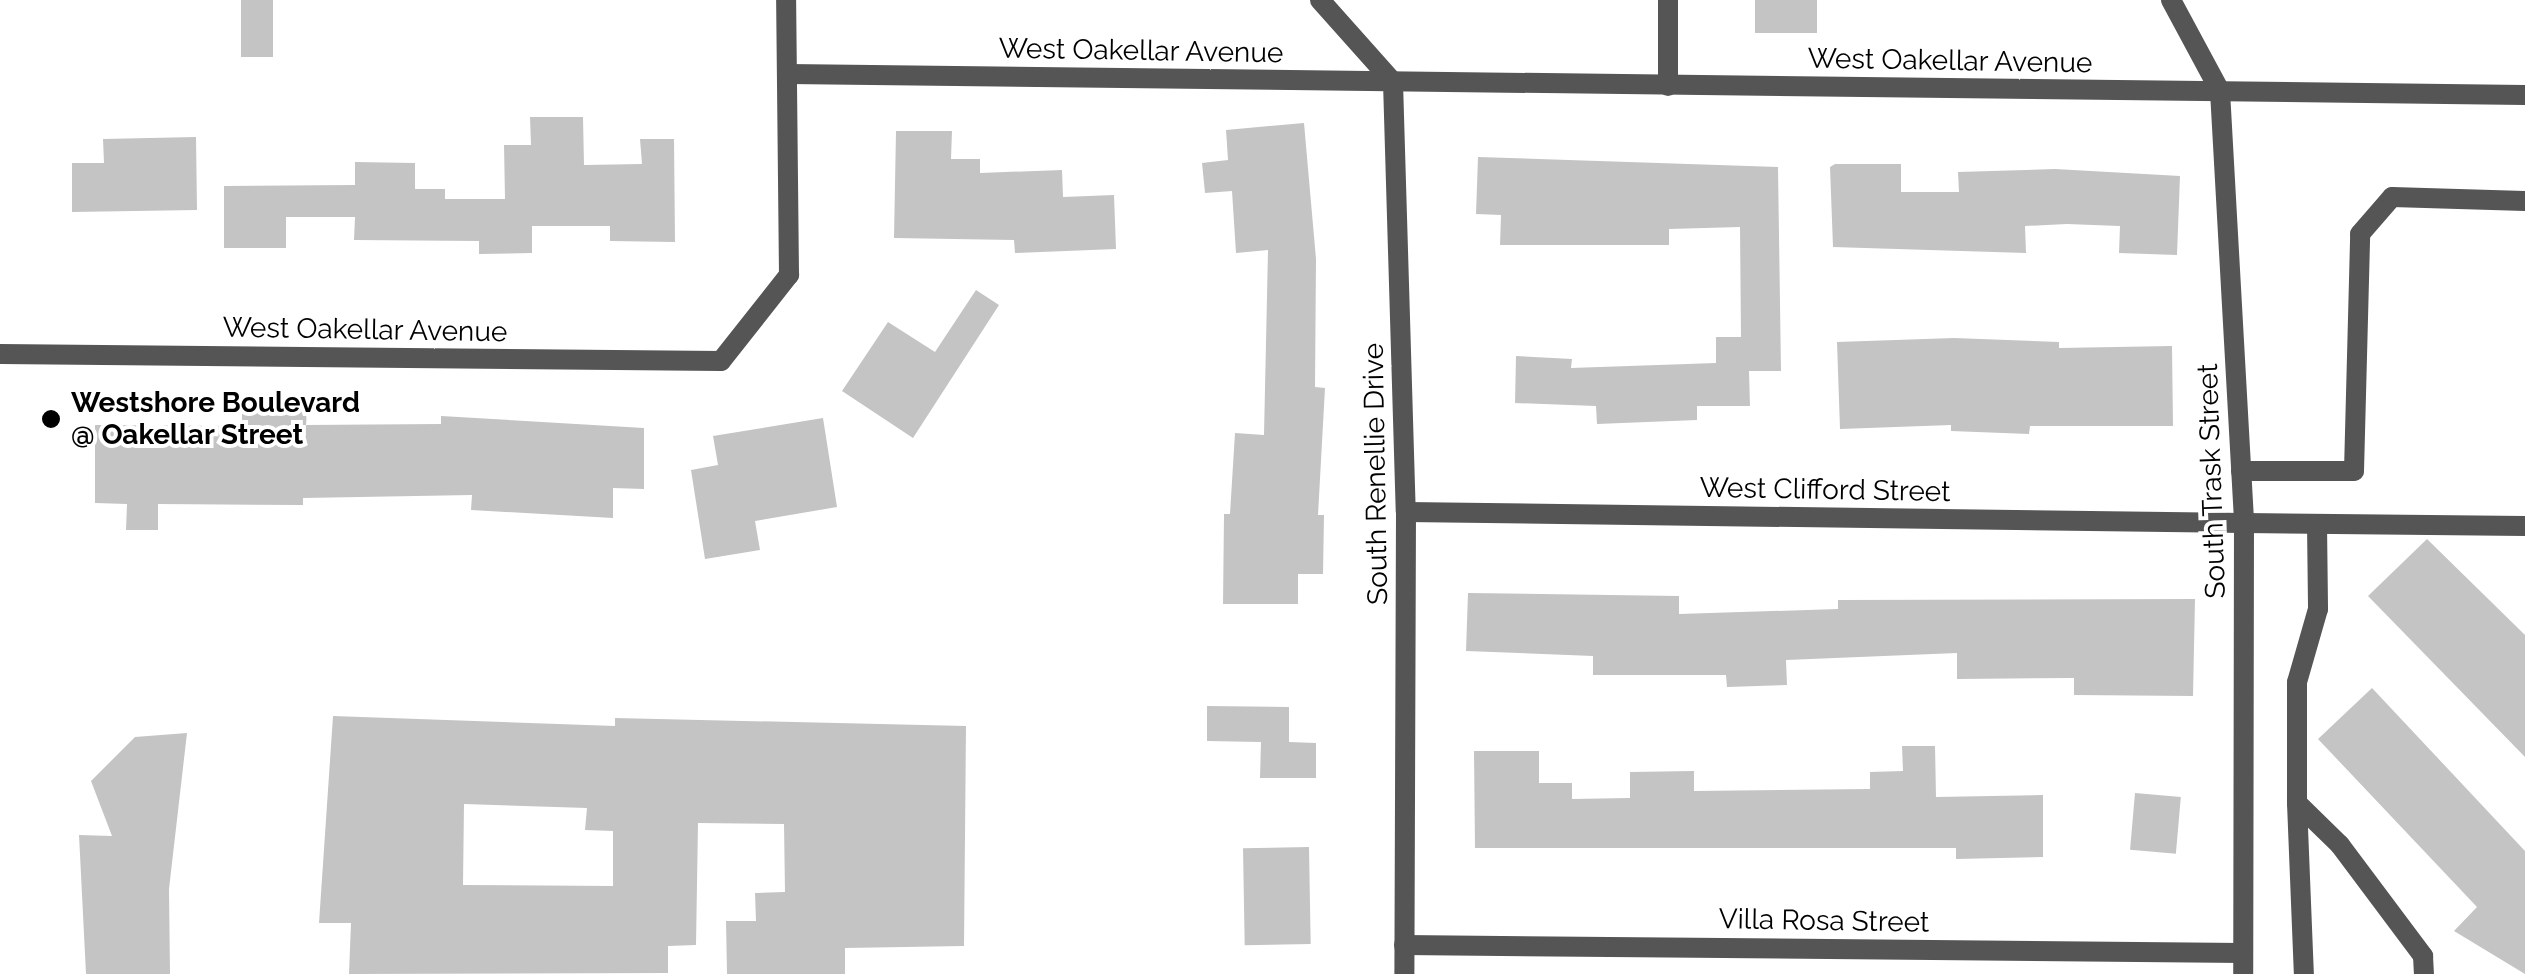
<!DOCTYPE html>
<html>
<head>
<meta charset="utf-8">
<style>
	body { margin:0 }
	#map { position:relative; width:2525px; height:974px; overflow:hidden; background:#fff; font-family:Raleway,sans-serif }
	div>[style] { position:absolute }
	.building>* { inset:0; background:#c4c4c4; transform-origin:0 0 }
	.service>* { height:20px; margin:-10px; padding:0 10px; transform-origin:10px; border-radius:10px; background:#555 }
	.minor>* { height:20px; margin:-10px; padding:0 10px; transform-origin:10px; border-radius:10px; background:#555 }
	.dots>* { width:28px; height:28px; translate:-50% -50%; box-sizing:border-box; border:5px solid #fff; border-radius:50% }
	span { translate:-50% -50%; white-space:nowrap; text-align:center; line-height:1.15; -webkit-text-stroke:8px #fff; paint-order:stroke }
	.street-label { font-size:28px; color:#000 }
	.poi-label { font-size:28px; color:#000; font-weight:700 }
	.left { translate:0 -50%; text-align:left }
</style>
</head>
<body>
<div id="map">
	<div class="building">
		<div style="left:241px;top:0;width:32px;height:57px"></div>
		<div style="left:1755px;top:0;width:62px;height:33px"></div>
		<div style="clip-path:polygon(530px 117px,583px 117px,584px 165px,642px 164px,640px 139px,674px 139px,675px 242px,610px 241px,610px 226px,532px 226px,532px 253px,479px 254px,479px 241px,354px 240px,355px 217px,286px 217px,286px 248px,224px 248px,224px 186px,355px 185px,355px 162px,415px 163px,415px 189px,445px 189px,445px 199px,505px 199px,504px 145px,531px 145px)"></div>
		<div style="clip-path:polygon(1304px 123px,1316px 259px,1315px 387px,1325px 388px,1318px 515px,1324px 515px,1323px 574px,1298px 574px,1298px 604px,1223px 604px,1224px 514px,1230px 514px,1235px 433px,1264px 435px,1268px 250px,1236px 253px,1232px 191px,1205px 193px,1202px 163px,1228px 160px,1226px 130px)"></div>
		<div style="clip-path:polygon(896px 131px,952px 131px,951px 159px,980px 159px,980px 173px,1062px 170px,1063px 197px,1114px 195px,1116px 249px,1015px 253px,1014px 240px,894px 238px)"></div>
		<div style="clip-path:polygon(196px 137px,197px 210px,72px 212px,72px 163px,104px 163px,103px 139px)"></div>
		<div style="clip-path:polygon(1478px 157px,1778px 167px,1781px 371px,1749px 371px,1750px 406px,1697px 406px,1697px 420px,1597px 424px,1596px 406px,1515px 403px,1516px 356px,1572px 359px,1571px 368px,1716px 363px,1716px 337px,1741px 337px,1740px 227px,1669px 229px,1669px 245px,1500px 245px,1501px 215px,1476px 214px)"></div>
		<div style="clip-path:polygon(1835px 164px,1901px 164px,1901px 192px,1959px 192px,1958px 172px,2055px 169px,2180px 176px,2177px 255px,2119px 253px,2120px 226px,2067px 224px,2025px 226px,2026px 253px,1833px 247px,1830px 167px)"></div>
		<div style="clip-path:polygon(976px 290px,999px 305px,913px 438px,842px 391px,888px 322px,935px 352px)"></div>
		<div style="clip-path:polygon(1954px 338px,2059px 342px,2059px 348px,2172px 346px,2173px 426px,2030px 426px,2029px 434px,1951px 431px,1951px 425px,1840px 429px,1837px 342px)"></div>
		<div style="clip-path:polygon(242px 410px,307px 411px,306px 425px,441px 424px,441px 416px,644px 428px,644px 489px,613px 488px,613px 518px,471px 510px,472px 495px,303px 498px,303px 505px,158px 504px,158px 530px,126px 530px,127px 504px,95px 503px,95px 425px,242px 426px)"></div>
		<div style="clip-path:polygon(823px 418px,837px 507px,755px 521px,760px 550px,705px 559px,691px 470px,718px 465px,713px 436px)"></div>
		<div style="clip-path:polygon(2427px 539px,2525px 635px,2525px 757px,2368px 596px)"></div>
		<div style="clip-path:polygon(1468px 593px,1679px 596px,1679px 614px,1838px 609px,1838px 600px,2195px 599px,2193px 696px,2074px 695px,2074px 678px,1957px 679px,1957px 653px,1786px 660px,1787px 685px,1727px 687px,1726px 675px,1593px 675px,1593px 656px,1466px 651px)"></div>
		<div style="clip-path:polygon(2372px 688px,2525px 851px,2525px 974px,2454px 931px,2477px 907px,2318px 739px)"></div>
		<div style="clip-path:polygon(1207px 706px,1289px 707px,1289px 742px,1316px 743px,1316px 778px,1260px 778px,1261px 742px,1207px 741px)"></div>
		<div style="clip-path:polygon(evenodd,333px 716px,615px 726px,615px 718px,966px 726px,964px 946px,845px 948px,845px 974px,727px 974px,726px 921px,756px 921px,755px 893px,785px 892px,784px 824px,698px 823px,696px 945px,668px 946px,668px 973px,349px 974px,351px 923px,319px 923px,333px 716px,464px 804px,587px 808px,585px 830px,613px 831px,613px 886px,463px 885px,464px 804px)"></div>
		<div style="clip-path:polygon(187px 733px,169px 889px,170px 974px,86px 974px,79px 835px,112px 836px,91px 781px,135px 737px)"></div>
		<div style="clip-path:polygon(1902px 746px,1935px 746px,1936px 797px,2043px 795px,2043px 857px,1956px 859px,1956px 848px,1475px 848px,1474px 751px,1539px 751px,1539px 783px,1572px 783px,1572px 799px,1630px 798px,1630px 772px,1694px 771px,1694px 791px,1870px 789px,1870px 772px,1903px 771px)"></div>
		<div style="left:2135px;top:793px;width:46px;height:57px;rotate:5deg"></div>
		<div style="left:1309px;top:847px;width:97px;height:66px;rotate:89deg"></div>
	</div>
	<div class="service">
		<div style="left:2241px;top:471px;width:113px"></div>
		<div style="left:2354px;top:471px;width:237px;rotate:-88.5deg"></div>
		<div style="left:2360px;top:234px;width:49px;rotate:-49.1deg"></div>
		<div style="left:2392px;top:197px;width:133px;rotate:1.7deg"></div>
		<div style="left:2244px;top:523px;width:281px;rotate:0.6deg"></div>
		<div style="left:2317px;top:524px;width:85px;rotate:89.3deg"></div>
		<div style="left:2318px;top:609px;width:76px;rotate:106deg"></div>
		<div style="left:2297px;top:682px;width:121px;rotate:90deg"></div>
		<div style="left:2297px;top:803px;width:60px;rotate:44.3deg"></div>
		<div style="left:2340px;top:845px;width:139px;rotate:53.2deg"></div>
		<div style="left:2423px;top:956px;width:18px;rotate:87deg"></div>
		<div style="left:2297px;top:803px;width:171px;rotate:87.7deg"></div>
	</div>
	<div class="minor">
		<div style="left:1320px;top:0;width:110px;rotate:48.3deg"></div>
		<div style="left:1393px;top:82px;width:430px;rotate:88.3deg"></div>
		<div style="left:1406px;top:512px;width:462px;rotate:90.2deg"></div>
		<div style="left:1668px;top:0;width:86px;rotate:90deg"></div>
		<div style="left:2171px;top:0;width:103px;rotate:61.7deg"></div>
		<div style="left:2220px;top:91px;width:433px;rotate:86.8deg"></div>
		<div style="left:2244px;top:523px;width:451px;rotate:90.1deg"></div>
		<div style="left:788px;top:74px;width:1737px;rotate:0.69deg"></div>
		<div style="left:0;top:354px;width:721px;rotate:0.56deg"></div>
		<div style="left:721px;top:361px;width:110px;rotate:-51.7deg"></div>
		<div style="left:789px;top:275px;width:275px;rotate:-90.6deg"></div>
		<div style="left:1406px;top:512px;width:838px;rotate:0.75deg"></div>
		<div style="left:1404px;top:945px;width:839px;rotate:0.55deg"></div>
	</div>
	<div class="dots">
		<div style="left:51px;top:419px;background:#000"></div>
	</div>
	<div class="street-label">
		<span style="left:1141px;top:51px;rotate:1deg">West Oakellar Avenue</span>
		<span style="left:1950px;top:61px;rotate:1deg">West Oakellar Avenue</span>
		<span style="left:365px;top:330px;rotate:1deg">West Oakellar Avenue</span>
		<span style="left:1376px;top:474px;rotate:-91deg">South Renellie Drive</span>
		<span style="left:2212px;top:481px;rotate:-92deg">South Trask Street</span>
		<span style="left:1825px;top:490px;rotate:1deg">West Clifford Street</span>
		<span style="left:1824px;top:921px;rotate:1deg">Villa Rosa Street</span>
	</div>
	<div class="poi-label">
		<span class="left" style="left:71px;top:419px">Westshore Boulevard<br>@ Oakellar Street</span>
	</div>
</div>
</body>
</html>
